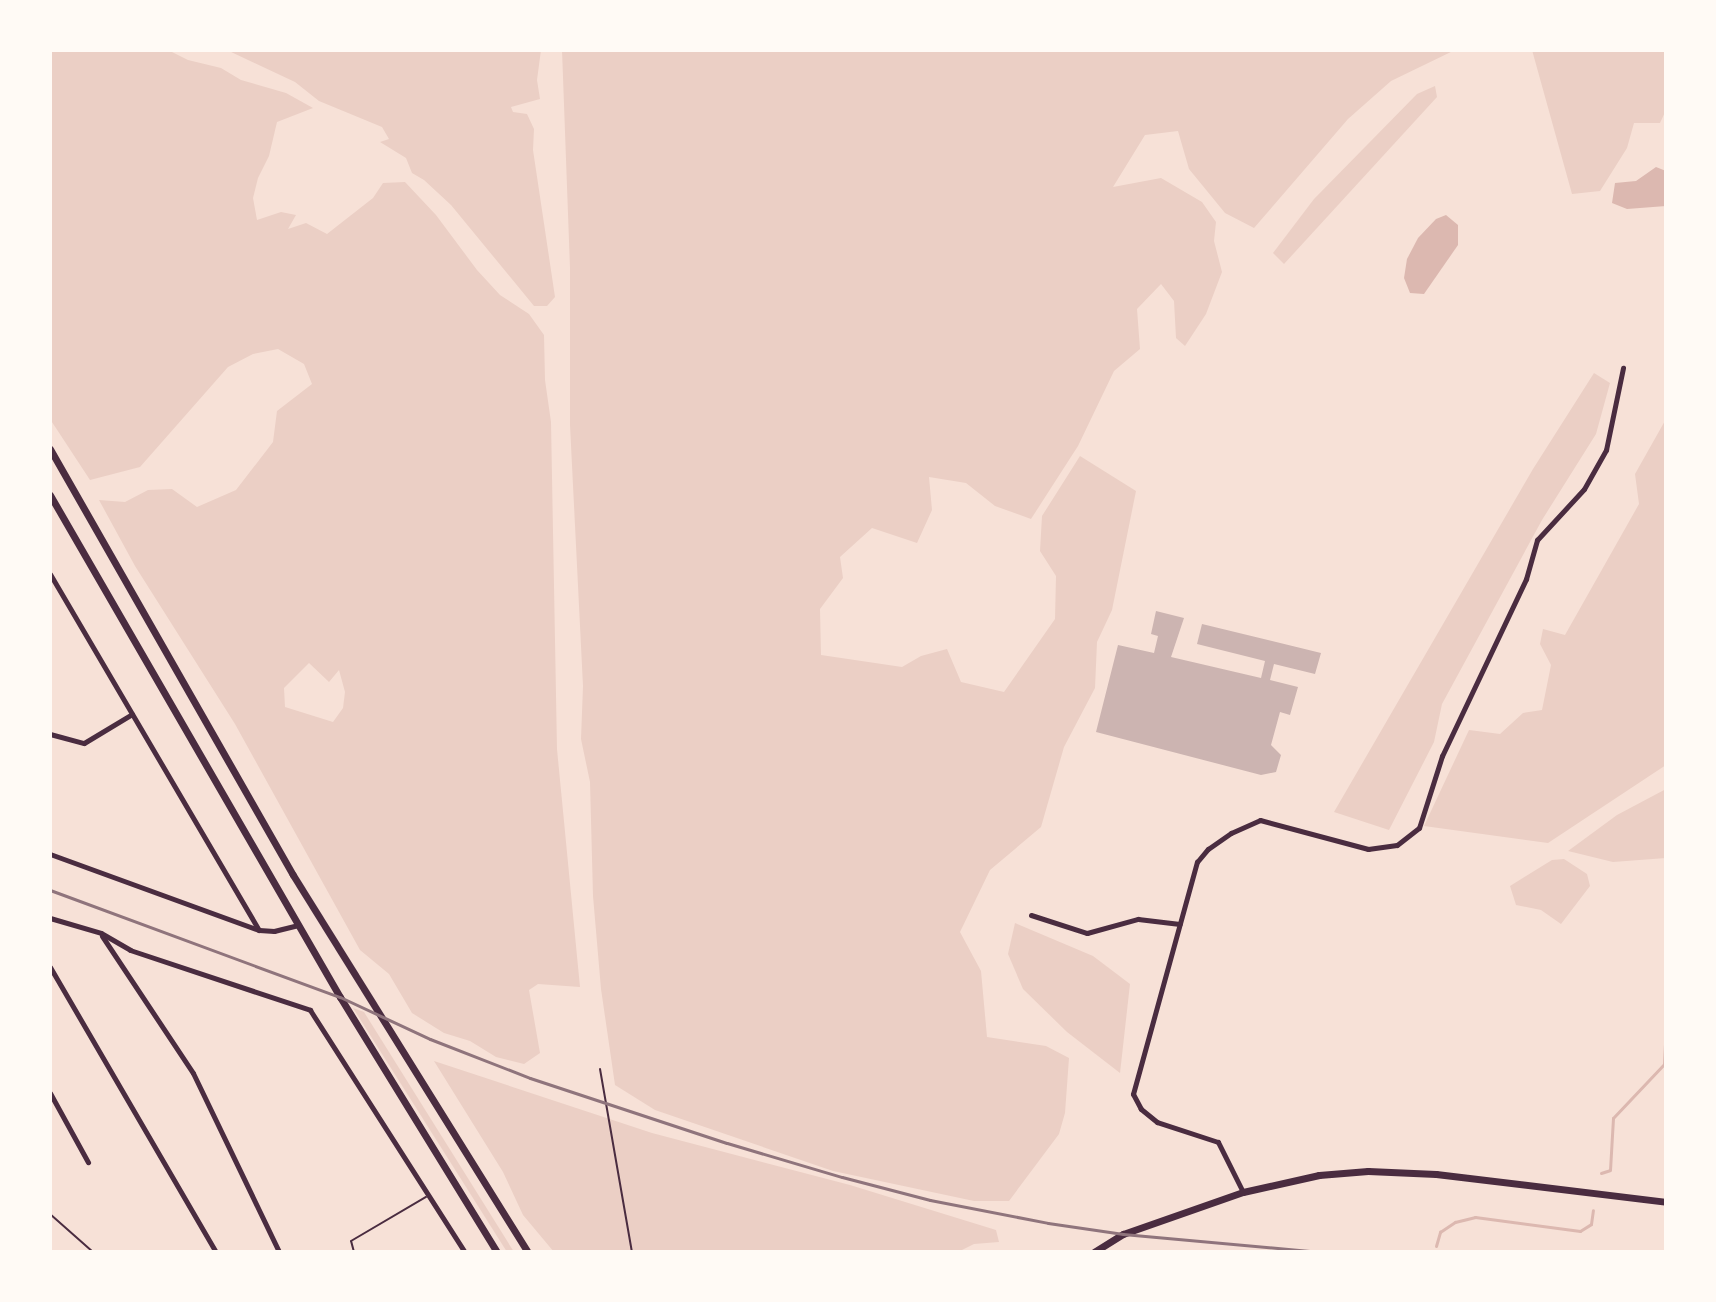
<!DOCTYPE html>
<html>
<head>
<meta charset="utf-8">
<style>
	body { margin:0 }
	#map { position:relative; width:1716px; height:1302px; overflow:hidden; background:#f7e1d7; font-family:"DM Sans",sans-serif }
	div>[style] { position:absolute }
	.green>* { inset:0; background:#ebcfc5 }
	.water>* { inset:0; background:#dcb8b0 }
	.stream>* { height:3px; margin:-1.5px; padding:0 1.5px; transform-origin:1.5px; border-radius:1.5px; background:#dcb8b0 }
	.building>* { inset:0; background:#ccb4b1 }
	.path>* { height:2px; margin:-1px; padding:0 1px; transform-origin:1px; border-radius:1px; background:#4a2c40 }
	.service>* { height:2px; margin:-1px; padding:0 1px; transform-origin:1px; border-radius:1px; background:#4a2c40 }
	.minor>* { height:5px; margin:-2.5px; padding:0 2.5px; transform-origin:2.5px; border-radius:2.5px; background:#4a2c40 }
	.secondary>* { height:7px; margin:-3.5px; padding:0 3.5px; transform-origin:3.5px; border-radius:3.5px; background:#4a2c40 }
	.rail>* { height:3px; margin:-1.5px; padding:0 1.5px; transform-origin:1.5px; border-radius:1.5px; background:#8f747c }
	span { translate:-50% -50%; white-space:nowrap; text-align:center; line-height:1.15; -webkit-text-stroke:8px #fffaf5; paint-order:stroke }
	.frame { position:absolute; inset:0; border:52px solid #fffaf5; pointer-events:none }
</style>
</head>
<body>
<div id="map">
	<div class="green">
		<div style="clip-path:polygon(evenodd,50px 50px,168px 50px,188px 60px,221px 68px,241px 80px,286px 93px,313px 108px,277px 122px,269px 156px,258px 178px,253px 198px,257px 220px,281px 212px,296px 215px,288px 229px,306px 223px,327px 234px,373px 198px,383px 183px,405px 182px,436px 215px,477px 270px,500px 295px,529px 314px,544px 335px,545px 380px,551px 422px,557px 749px,580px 987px,538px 984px,529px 990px,540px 1053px,524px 1064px,496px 1057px,470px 1041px,444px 1033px,412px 1013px,389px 974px,360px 950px,235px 724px,135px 566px,99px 500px,125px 502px,148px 490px,172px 489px,197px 507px,236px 490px,273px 442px,277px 411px,312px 384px,304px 364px,278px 349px,253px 354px,228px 367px,140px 467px,90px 480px,50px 419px,50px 50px,309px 663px,329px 682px,339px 670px,345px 692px,343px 708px,333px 722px,285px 707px,284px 688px,309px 663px)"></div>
		<div style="clip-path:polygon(541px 50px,537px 80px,540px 99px,511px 107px,513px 112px,527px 114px,534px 129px,533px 150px,555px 297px,547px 306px,534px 306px,451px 205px,424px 180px,412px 173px,406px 158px,380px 142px,389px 139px,382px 127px,319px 101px,295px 82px,229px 51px)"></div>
		<div style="clip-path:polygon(562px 50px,1455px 50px,1391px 81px,1348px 119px,1254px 228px,1225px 213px,1189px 169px,1178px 131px,1145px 135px,1113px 187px,1161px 178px,1202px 202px,1216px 222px,1214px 241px,1222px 272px,1206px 314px,1185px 346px,1176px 338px,1174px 301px,1161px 284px,1137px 309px,1140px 349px,1114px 371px,1078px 446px,1031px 519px,995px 506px,966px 483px,929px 477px,932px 510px,917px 543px,872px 528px,840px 557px,843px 578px,820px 609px,821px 655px,902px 667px,921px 656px,947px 649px,961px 682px,1004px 692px,1055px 619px,1056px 576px,1040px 551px,1042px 516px,1080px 456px,1136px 491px,1112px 610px,1097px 642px,1095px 688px,1064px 747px,1041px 827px,990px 870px,960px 932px,981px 971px,987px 1037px,1046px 1046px,1069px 1058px,1065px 1113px,1059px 1134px,1009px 1201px,974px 1201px,833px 1171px,655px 1110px,615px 1085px,601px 989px,593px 896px,590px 782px,581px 739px,583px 686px,570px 425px,570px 268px)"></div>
		<div style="clip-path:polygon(1532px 50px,1666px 50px,1666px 110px,1660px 123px,1634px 123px,1627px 148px,1600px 191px,1572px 194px)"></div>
		<div style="clip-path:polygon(1435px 86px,1437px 97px,1284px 264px,1273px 253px,1314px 199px,1417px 94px)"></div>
		<div style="clip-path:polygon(1594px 373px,1610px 383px,1596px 434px,1542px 520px,1442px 704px,1434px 742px,1389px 830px,1334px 812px,1533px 469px)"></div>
		<div style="clip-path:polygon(1666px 419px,1666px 765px,1548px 843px,1424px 826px,1469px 730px,1500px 734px,1523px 713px,1542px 710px,1551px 665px,1540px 644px,1543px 629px,1565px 635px,1639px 504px,1635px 474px)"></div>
		<div style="clip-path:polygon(1666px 789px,1666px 858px,1613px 862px,1568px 851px,1617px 815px)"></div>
		<div style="clip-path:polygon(1564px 859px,1587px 874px,1590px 886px,1561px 924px,1541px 910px,1516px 905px,1510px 886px,1552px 860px)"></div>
		<div style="clip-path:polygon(1015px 923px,1093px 956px,1130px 984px,1120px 1073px,1067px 1032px,1023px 989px,1008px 954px)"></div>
		<div style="clip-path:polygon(353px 1008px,364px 1012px,514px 1252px,507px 1252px)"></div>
		<div style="clip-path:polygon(434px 1061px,652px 1133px,850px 1185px,996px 1230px,999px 1242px,974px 1244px,958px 1252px,554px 1252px,523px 1215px,503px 1172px)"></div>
	</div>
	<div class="water">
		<div style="clip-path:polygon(1656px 167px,1666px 171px,1666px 206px,1627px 209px,1612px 203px,1615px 183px,1636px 181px)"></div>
		<div style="clip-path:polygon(1446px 215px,1458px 225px,1458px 245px,1424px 294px,1410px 293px,1404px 278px,1407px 259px,1418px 238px,1436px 219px)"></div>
	</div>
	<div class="stream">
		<div style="left:1601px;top:1173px;width:9px;rotate:-18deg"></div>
		<div style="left:1610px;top:1170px;width:52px;rotate:-86.7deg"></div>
		<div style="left:1613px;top:1118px;width:74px;rotate:-46.6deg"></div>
		<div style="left:1664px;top:1064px;width:40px;rotate:-87.1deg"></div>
		<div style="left:1436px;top:1246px;width:15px;rotate:-74deg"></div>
		<div style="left:1440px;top:1232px;width:18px;rotate:-34deg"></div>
		<div style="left:1455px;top:1222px;width:21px;rotate:-14deg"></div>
		<div style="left:1475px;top:1217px;width:106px;rotate:7.6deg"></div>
		<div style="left:1580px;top:1231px;width:13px;rotate:-32deg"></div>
		<div style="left:1591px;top:1224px;width:14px;rotate:-82deg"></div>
	</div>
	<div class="building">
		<div style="clip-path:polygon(1156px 611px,1184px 618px,1171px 657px,1261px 678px,1265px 661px,1197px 644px,1202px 624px,1321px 653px,1315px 674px,1274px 664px,1270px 680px,1298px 687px,1290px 715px,1280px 712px,1271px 745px,1281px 755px,1276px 772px,1261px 775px,1096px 732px,1118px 645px,1154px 653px,1158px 636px,1151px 634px)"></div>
	</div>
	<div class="path">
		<div style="left:600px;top:1069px;width:186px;rotate:80.1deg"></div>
	</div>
	<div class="service">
		<div style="left:50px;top:1214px;width:57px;rotate:41.5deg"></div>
		<div style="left:354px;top:1252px;width:11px;rotate:-105deg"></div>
		<div style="left:351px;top:1241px;width:87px;rotate:-30.4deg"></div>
	</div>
	<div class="minor">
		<div style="left:50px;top:574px;width:413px;rotate:59.6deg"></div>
		<div style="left:50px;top:734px;width:35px;rotate:15deg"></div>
		<div style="left:84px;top:743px;width:56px;rotate:-31.1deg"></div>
		<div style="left:50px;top:854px;width:222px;rotate:20deg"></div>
		<div style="left:259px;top:930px;width:15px;rotate:4deg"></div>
		<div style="left:274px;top:931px;width:25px;rotate:-14deg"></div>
		<div style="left:1031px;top:915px;width:59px;rotate:17.8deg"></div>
		<div style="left:1087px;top:933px;width:53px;rotate:-15.4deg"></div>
		<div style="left:1138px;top:919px;width:42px;rotate:6.8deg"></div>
		<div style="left:50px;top:918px;width:53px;rotate:16.4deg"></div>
		<div style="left:101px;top:933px;width:34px;rotate:30deg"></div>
		<div style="left:130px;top:950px;width:190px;rotate:18.4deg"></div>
		<div style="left:310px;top:1010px;width:287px;rotate:57.4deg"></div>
		<div style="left:102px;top:936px;width:164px;rotate:56.4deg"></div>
		<div style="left:193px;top:1073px;width:199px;rotate:64.3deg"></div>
		<div style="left:50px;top:967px;width:330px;rotate:59.8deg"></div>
		<div style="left:50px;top:1093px;width:79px;rotate:61.2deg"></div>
		<div style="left:1243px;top:1192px;width:56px;rotate:-116.6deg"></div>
		<div style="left:1218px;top:1142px;width:64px;rotate:-161.8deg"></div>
		<div style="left:1157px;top:1122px;width:21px;rotate:-141deg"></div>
		<div style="left:1141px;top:1109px;width:17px;rotate:-118deg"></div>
		<div style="left:1133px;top:1094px;width:241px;rotate:-74.6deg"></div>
		<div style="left:1197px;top:862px;width:17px;rotate:-50deg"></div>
		<div style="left:1208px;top:849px;width:28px;rotate:-35deg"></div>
		<div style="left:1231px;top:833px;width:32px;rotate:-24deg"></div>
		<div style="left:1260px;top:820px;width:112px;rotate:15deg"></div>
		<div style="left:1368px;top:849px;width:29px;rotate:-8deg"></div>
		<div style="left:1397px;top:845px;width:28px;rotate:-38deg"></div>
		<div style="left:1419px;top:828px;width:76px;rotate:-72.3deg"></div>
		<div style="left:1442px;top:756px;width:196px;rotate:-64.6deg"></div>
		<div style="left:1526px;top:579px;width:41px;rotate:-74.2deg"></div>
		<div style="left:1537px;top:540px;width:69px;rotate:-47.3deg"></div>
		<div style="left:1584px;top:489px;width:45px;rotate:-60.6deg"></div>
		<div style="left:1606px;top:450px;width:84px;rotate:-78.3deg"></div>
	</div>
	<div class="secondary">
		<div style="left:50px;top:449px;width:490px;rotate:60.3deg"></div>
		<div style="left:293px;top:875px;width:444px;rotate:58.1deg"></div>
		<div style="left:50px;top:495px;width:580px;rotate:59.99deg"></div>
		<div style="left:340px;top:997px;width:299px;rotate:58.4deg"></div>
		<div style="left:1094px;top:1252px;width:34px;rotate:-32deg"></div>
		<div style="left:1123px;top:1234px;width:127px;rotate:-19.3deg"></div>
		<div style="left:1243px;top:1192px;width:78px;rotate:-12.6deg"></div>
		<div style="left:1319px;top:1175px;width:49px;rotate:-4.7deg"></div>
		<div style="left:1368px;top:1171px;width:68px;rotate:2.5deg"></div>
		<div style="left:1436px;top:1174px;width:232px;rotate:6.9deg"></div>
	</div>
	<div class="rail">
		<div style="left:50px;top:890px;width:309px;rotate:20.3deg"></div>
		<div style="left:340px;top:997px;width:99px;rotate:25deg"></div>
		<div style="left:430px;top:1039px;width:107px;rotate:21.3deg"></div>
		<div style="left:530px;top:1078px;width:207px;rotate:18.3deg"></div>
		<div style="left:727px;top:1143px;width:120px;rotate:16.5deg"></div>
		<div style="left:842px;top:1177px;width:91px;rotate:14.6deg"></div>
		<div style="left:930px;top:1200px;width:120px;rotate:11deg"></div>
		<div style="left:1048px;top:1223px;width:76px;rotate:8.3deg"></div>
		<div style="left:1123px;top:1234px;width:198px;rotate:5.2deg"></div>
	</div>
	<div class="frame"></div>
</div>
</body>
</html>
